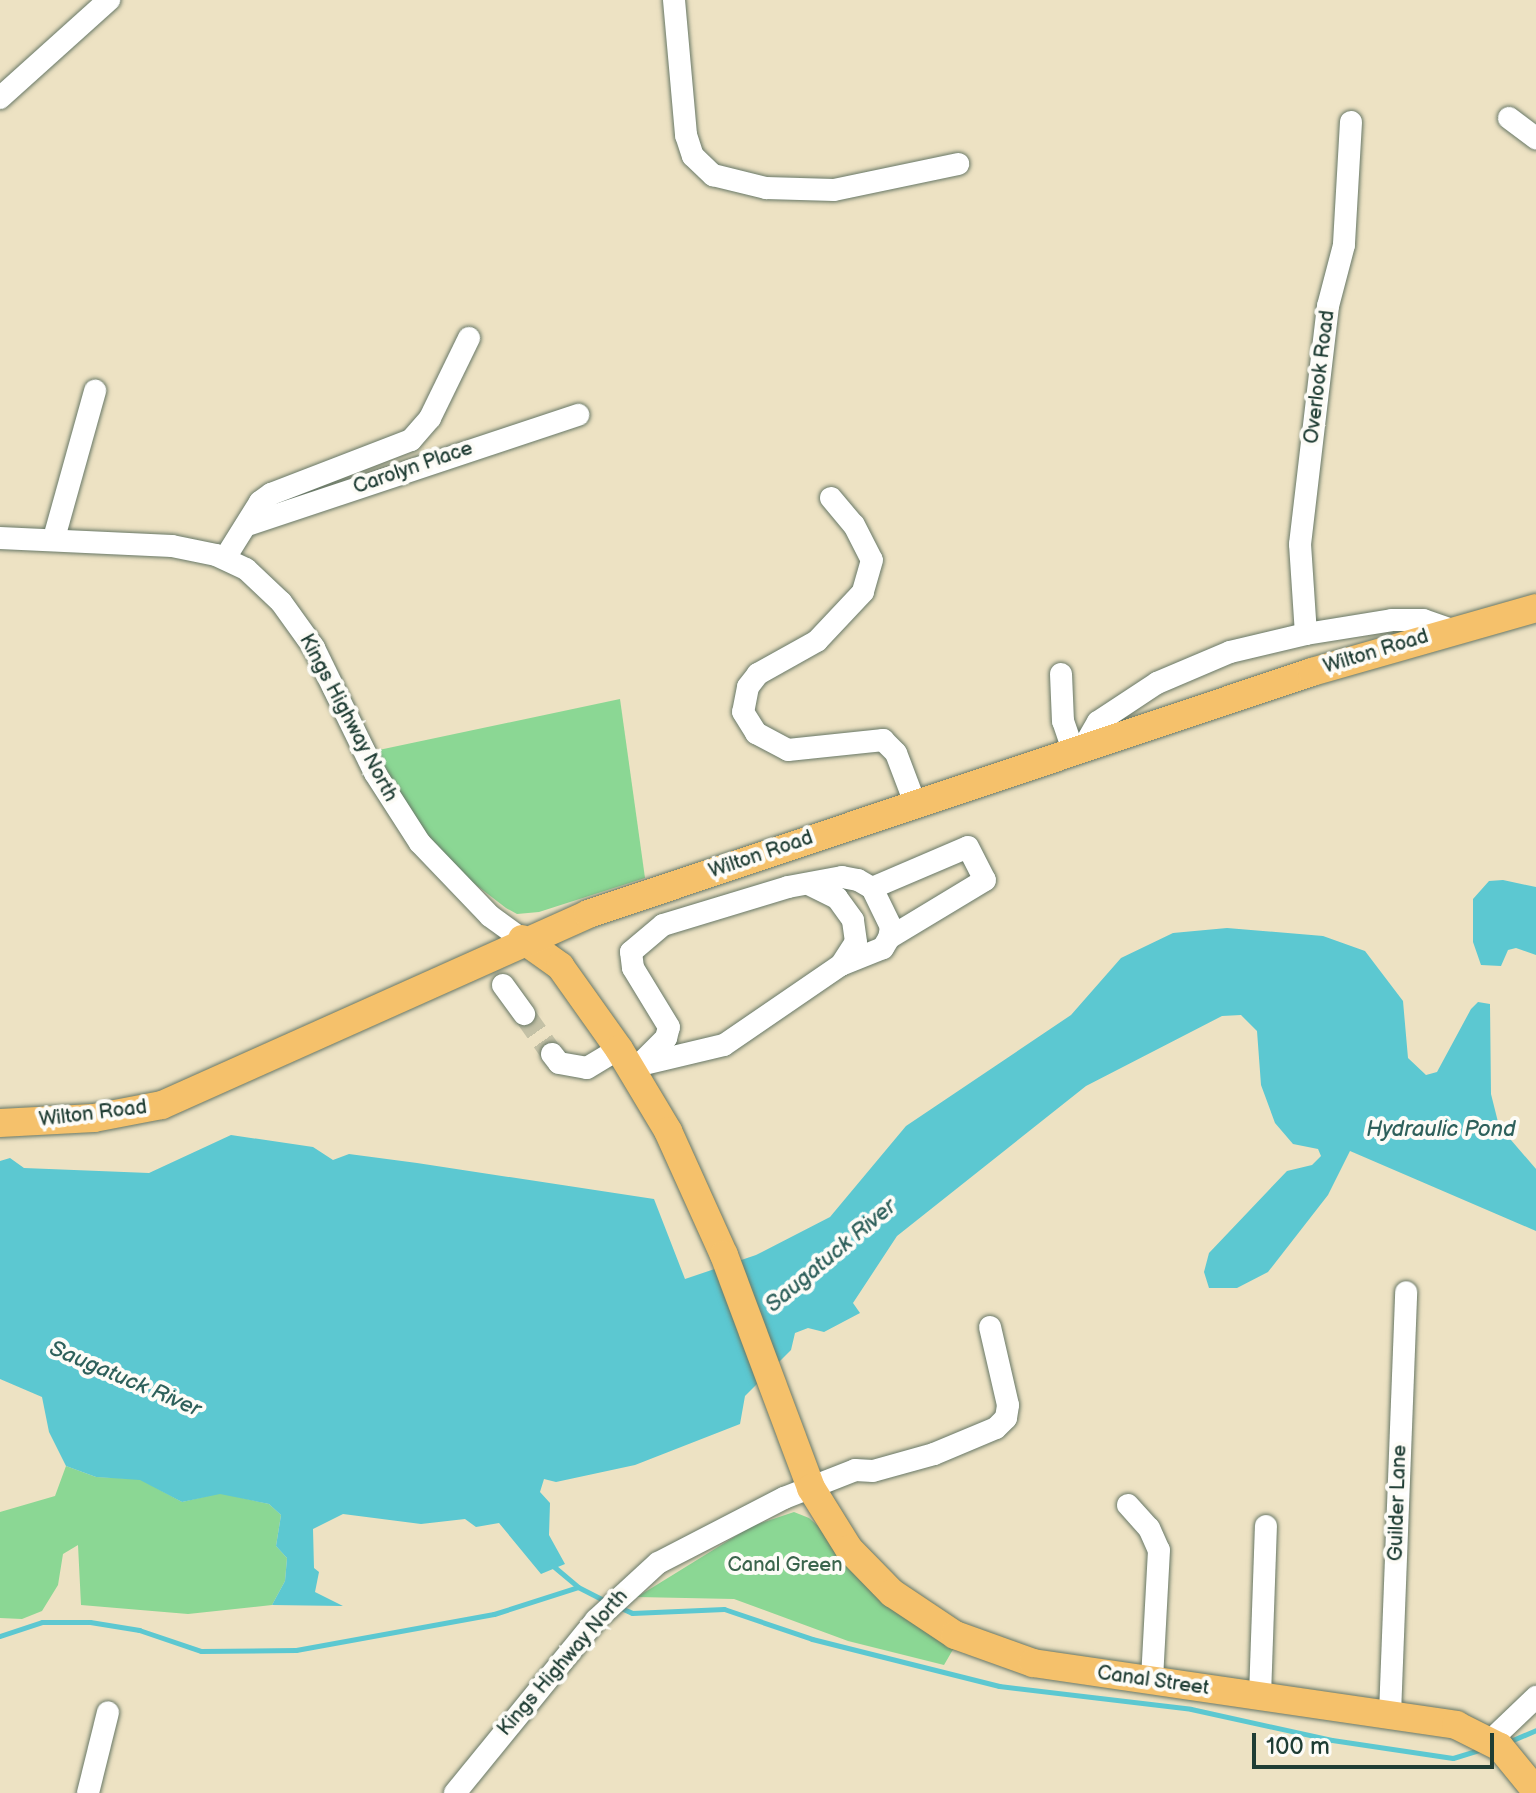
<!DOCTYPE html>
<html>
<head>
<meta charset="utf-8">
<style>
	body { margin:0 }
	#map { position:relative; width:1536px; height:1793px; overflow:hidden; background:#ede2c3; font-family:"Balsamiq Sans",sans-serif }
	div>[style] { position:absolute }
	.green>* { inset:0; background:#8bd794 }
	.water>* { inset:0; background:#5cc8d1 }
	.stream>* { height:5px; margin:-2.5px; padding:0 2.5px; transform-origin:2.5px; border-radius:2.5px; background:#5cc8d1 }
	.minor-tunnel>* { height:22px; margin-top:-11px; transform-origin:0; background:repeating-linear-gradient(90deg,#c4c1a6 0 22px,transparent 0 33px) }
	.roads { filter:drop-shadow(0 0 2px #677766) drop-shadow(0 0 2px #677766) }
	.minor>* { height:22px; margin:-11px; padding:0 11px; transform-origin:11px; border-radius:11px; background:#fff }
	.major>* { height:28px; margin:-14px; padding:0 14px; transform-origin:14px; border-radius:14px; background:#f5c16b }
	span { translate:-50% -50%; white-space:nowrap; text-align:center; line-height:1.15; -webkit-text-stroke:8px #fdfcf7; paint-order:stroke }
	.street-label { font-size:20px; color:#1f3d34 }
	.park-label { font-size:20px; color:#3a644c }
	.water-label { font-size:22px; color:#2e605b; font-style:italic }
	.scale { position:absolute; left:1252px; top:1733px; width:242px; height:36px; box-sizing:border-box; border:4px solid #1f3d34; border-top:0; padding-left:10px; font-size:24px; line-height:28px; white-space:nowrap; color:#1f3d34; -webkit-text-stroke:6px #fdfcf7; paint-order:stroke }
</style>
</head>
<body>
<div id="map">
	<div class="green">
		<div style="clip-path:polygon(620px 699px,645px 878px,539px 912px,517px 914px,506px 908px,467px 878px,422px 829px,374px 751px)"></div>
		<div style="clip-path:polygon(66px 1466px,96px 1477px,140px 1479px,182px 1502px,220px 1493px,269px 1504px,281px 1515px,276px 1546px,287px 1558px,285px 1581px,272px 1605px,188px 1614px,81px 1605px,78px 1545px,63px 1554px,58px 1585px,42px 1611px,22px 1619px,0 1618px,0 1512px,55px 1496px)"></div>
		<div style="clip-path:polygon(794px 1512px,809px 1518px,955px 1646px,944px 1665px,848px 1641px,734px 1599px,637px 1597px,752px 1526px)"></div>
	</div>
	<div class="water">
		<div style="clip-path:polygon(1503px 880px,1536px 887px,1536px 955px,1516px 948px,1508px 950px,1501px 966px,1481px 965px,1473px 942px,1473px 899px,1489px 881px)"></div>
		<div style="clip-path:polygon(1227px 928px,1323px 936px,1365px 951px,1403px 1001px,1408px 1058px,1426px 1075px,1437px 1072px,1471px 1009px,1478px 1002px,1490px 1004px,1491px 1094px,1499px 1126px,1536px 1169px,1536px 1231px,1350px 1151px,1328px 1195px,1268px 1272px,1237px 1288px,1209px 1288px,1204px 1272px,1209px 1253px,1287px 1171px,1312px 1165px,1321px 1156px,1318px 1149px,1293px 1144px,1275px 1123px,1261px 1085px,1257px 1031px,1241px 1015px,1222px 1016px,1086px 1086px,897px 1236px,853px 1303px,860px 1313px,824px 1332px,808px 1328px,795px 1333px,791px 1350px,745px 1396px,740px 1424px,635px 1465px,556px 1482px,544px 1479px,540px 1492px,550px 1503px,549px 1535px,565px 1564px,541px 1574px,499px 1523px,476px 1527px,465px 1519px,421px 1524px,343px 1514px,313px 1529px,314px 1568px,319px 1572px,315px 1592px,343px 1606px,272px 1605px,285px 1581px,287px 1558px,276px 1546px,281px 1515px,269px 1504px,220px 1494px,182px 1502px,140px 1480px,96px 1477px,66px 1466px,49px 1432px,42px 1397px,0 1379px,0 1161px,10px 1158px,24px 1168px,149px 1173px,231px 1135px,313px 1147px,333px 1160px,349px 1154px,417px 1163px,654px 1199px,685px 1279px,756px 1255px,830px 1217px,906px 1126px,1071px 1015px,1121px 958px,1173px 933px)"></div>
	</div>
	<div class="stream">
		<div style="left:552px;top:1565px;width:34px;rotate:40deg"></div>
		<div style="left:621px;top:1608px;width:12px;rotate:24deg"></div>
		<div style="left:632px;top:1613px;width:92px;rotate:-2.5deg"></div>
		<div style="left:724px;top:1609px;width:93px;rotate:18.8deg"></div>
		<div style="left:812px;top:1639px;width:193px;rotate:14.1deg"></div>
		<div style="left:999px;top:1686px;width:193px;rotate:6.8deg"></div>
		<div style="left:1191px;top:1709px;width:144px;rotate:12.4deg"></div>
		<div style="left:1332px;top:1740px;width:122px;rotate:8.5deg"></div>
		<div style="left:1453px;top:1758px;width:31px;rotate:-17deg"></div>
		<div style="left:0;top:1636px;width:44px;rotate:-18.4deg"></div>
		<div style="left:42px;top:1622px;width:48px"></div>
		<div style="left:90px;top:1622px;width:50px;rotate:9.3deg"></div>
		<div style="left:139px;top:1630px;width:65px;rotate:18.7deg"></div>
		<div style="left:201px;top:1651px;width:95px;rotate:-0.6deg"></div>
		<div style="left:296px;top:1650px;width:201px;rotate:-10.3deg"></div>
		<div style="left:494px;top:1614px;width:88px;rotate:-17.8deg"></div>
		<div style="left:578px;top:1587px;width:34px;rotate:27deg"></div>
		<div style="left:1508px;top:1742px;width:30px;rotate:-23deg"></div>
	</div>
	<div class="minor-tunnel">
		<div style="left:524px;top:1014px;width:49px;rotate:55deg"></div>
	</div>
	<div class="roads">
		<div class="minor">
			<div style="left:674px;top:0;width:136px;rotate:84.9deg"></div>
			<div style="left:686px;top:135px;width:22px;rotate:72deg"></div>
			<div style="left:693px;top:156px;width:28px;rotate:44deg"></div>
			<div style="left:713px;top:175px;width:55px;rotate:13.8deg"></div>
			<div style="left:766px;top:188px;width:68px;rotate:1.7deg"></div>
			<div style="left:834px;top:190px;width:127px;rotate:-11.8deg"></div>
			<div style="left:0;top:98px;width:147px;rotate:-42deg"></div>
			<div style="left:1509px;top:118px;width:34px;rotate:37deg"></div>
			<div style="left:1351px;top:122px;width:123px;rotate:93.3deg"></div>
			<div style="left:1344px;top:245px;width:63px;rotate:104.7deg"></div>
			<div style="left:1328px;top:306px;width:240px;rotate:96.7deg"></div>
			<div style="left:1300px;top:544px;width:90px;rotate:86.2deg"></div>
			<div style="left:1306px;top:634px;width:87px;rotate:-9.2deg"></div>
			<div style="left:1392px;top:620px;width:31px"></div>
			<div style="left:1423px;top:620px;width:28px;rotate:19deg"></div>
			<div style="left:831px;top:498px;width:35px;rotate:50deg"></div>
			<div style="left:854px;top:525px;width:39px;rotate:63deg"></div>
			<div style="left:872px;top:560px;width:33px;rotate:106deg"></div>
			<div style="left:863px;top:592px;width:67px;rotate:133.2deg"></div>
			<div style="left:817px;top:641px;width:68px;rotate:150.8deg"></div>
			<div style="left:758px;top:674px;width:16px;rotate:128deg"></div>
			<div style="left:748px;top:687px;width:25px;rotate:101deg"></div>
			<div style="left:743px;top:712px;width:25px;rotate:58deg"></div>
			<div style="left:756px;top:733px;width:36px;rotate:28deg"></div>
			<div style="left:788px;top:750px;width:96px;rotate:-6deg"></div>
			<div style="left:883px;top:740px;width:18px;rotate:45deg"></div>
			<div style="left:896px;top:753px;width:53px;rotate:69.2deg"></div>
			<div style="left:250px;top:524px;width:346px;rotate:-18.4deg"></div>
			<div style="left:0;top:538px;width:172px;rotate:2.7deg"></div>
			<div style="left:172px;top:546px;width:45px;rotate:11.6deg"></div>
			<div style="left:216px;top:555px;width:33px;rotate:25deg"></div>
			<div style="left:246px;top:569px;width:48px;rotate:43.3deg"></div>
			<div style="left:281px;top:602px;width:57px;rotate:54.3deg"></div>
			<div style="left:314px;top:648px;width:139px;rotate:64deg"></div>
			<div style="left:375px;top:773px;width:83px;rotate:57.3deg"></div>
			<div style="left:420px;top:843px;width:101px;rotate:46.2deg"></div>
			<div style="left:490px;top:916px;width:39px;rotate:36deg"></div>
			<div style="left:54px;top:538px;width:153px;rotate:-74.4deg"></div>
			<div style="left:225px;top:558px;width:66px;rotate:-58deg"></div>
			<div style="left:260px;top:502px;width:14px;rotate:-36deg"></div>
			<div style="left:271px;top:494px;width:150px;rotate:-21.1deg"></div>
			<div style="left:411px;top:440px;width:29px;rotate:-49deg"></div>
			<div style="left:430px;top:418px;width:89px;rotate:-64deg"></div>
			<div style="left:1061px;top:674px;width:47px;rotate:87.6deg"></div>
			<div style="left:1063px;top:721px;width:31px;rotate:71deg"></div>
			<div style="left:1084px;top:746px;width:28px;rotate:-60deg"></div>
			<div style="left:1098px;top:722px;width:71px;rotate:-33.5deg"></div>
			<div style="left:1157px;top:683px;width:79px;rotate:-23deg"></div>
			<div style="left:1230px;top:652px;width:78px;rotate:-13.3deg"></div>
			<div style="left:872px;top:888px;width:104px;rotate:-23.1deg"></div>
			<div style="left:968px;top:847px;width:37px;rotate:63deg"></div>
			<div style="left:985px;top:880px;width:112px;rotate:148.9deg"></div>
			<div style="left:503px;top:985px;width:36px;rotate:54deg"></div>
			<div style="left:552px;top:1054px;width:11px;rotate:52deg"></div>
			<div style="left:559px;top:1063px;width:28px;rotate:10deg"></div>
			<div style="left:587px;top:1068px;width:37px;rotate:-31deg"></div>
			<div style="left:644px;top:1064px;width:82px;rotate:-13.4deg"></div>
			<div style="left:724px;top:1045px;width:142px;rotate:-34.4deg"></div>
			<div style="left:841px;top:965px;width:27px;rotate:-57deg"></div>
			<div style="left:856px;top:942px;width:22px;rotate:-98deg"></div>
			<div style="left:853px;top:920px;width:27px;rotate:-126deg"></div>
			<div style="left:837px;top:898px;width:32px;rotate:-154deg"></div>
			<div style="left:633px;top:1071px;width:47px;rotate:-45deg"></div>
			<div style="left:666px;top:1038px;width:11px;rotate:-75deg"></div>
			<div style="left:669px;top:1027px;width:69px;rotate:-121.4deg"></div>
			<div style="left:633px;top:968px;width:16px;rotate:-97deg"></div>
			<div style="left:631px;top:952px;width:42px;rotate:-40.2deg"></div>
			<div style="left:663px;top:925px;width:131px;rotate:-16.9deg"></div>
			<div style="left:788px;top:887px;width:55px;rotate:-10.5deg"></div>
			<div style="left:842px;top:877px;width:16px;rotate:11deg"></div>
			<div style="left:858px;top:880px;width:16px;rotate:30deg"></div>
			<div style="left:872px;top:888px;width:43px;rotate:64deg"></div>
			<div style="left:891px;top:927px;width:11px;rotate:100deg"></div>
			<div style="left:889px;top:938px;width:12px;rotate:121deg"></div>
			<div style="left:883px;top:948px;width:45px;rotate:158deg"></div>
			<div style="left:1128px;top:1505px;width:31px;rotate:48deg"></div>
			<div style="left:1149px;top:1528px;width:24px;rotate:66deg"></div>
			<div style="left:1159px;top:1550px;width:131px;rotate:93.1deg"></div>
			<div style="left:1260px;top:1696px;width:170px;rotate:-88deg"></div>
			<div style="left:1390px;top:1714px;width:422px;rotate:-87.8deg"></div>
			<div style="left:1490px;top:1741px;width:64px;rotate:-43.7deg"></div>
			<div style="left:88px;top:1793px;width:83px;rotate:-76.1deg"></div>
			<div style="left:455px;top:1793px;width:223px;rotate:-50.8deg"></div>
			<div style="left:596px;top:1620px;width:84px;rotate:-42.6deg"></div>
			<div style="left:658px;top:1563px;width:142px;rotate:-27.3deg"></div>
			<div style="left:784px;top:1498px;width:76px;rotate:-21.5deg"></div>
			<div style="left:855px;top:1470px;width:18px;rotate:3deg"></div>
			<div style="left:873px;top:1471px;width:63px;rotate:-15.6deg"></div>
			<div style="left:934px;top:1454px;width:67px;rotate:-22.8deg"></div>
			<div style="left:996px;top:1428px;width:14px;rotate:-45deg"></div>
			<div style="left:1006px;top:1418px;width:13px;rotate:-81deg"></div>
			<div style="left:1008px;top:1405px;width:80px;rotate:-103deg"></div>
		</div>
		<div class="major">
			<div style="left:522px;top:939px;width:47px;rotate:35.4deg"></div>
			<div style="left:560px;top:966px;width:102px;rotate:54.6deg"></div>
			<div style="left:619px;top:1049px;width:96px;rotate:59.1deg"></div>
			<div style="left:668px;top:1131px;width:136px;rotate:65.7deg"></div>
			<div style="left:724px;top:1255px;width:249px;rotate:69.5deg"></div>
			<div style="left:811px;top:1488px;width:72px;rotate:58.1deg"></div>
			<div style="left:849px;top:1549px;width:62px;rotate:45.7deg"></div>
			<div style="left:892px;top:1593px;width:76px;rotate:33.7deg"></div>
			<div style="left:955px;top:1635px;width:83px;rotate:19.7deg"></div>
			<div style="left:1033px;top:1663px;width:428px;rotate:8.3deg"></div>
			<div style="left:1456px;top:1725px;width:49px;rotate:26.6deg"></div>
			<div style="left:1500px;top:1747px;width:57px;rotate:50.7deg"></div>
			<div style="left:0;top:1123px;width:94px;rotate:-3deg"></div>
			<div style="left:94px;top:1118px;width:69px;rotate:-10.8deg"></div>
			<div style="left:162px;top:1105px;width:467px;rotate:-24.1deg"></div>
			<div style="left:588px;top:914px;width:763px;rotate:-18.48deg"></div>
			<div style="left:1312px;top:672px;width:233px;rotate:-15.9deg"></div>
		</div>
	</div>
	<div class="street-label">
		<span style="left:1320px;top:377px;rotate:-83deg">Overlook Road</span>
		<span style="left:413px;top:468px;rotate:-19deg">Carolyn Place</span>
		<span style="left:1376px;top:652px;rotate:-17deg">Wilton Road</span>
		<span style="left:348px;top:718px;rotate:62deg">Kings Highway North</span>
		<span style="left:761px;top:855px;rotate:-19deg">Wilton Road</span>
		<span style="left:93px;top:1114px;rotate:-7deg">Wilton Road</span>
		<span style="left:1398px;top:1503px;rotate:-88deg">Guilder Lane</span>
		<span style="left:563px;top:1663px;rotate:-49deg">Kings Highway North</span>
		<span style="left:1153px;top:1681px;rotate:8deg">Canal Street</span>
	</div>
	<div class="park-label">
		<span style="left:785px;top:1565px">Canal Green</span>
	</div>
	<div class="water-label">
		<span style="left:1441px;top:1130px">Hydraulic Pond</span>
		<span style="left:831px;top:1256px;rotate:-40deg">Saugatuck River</span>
		<span style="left:125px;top:1379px;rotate:23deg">Saugatuck River</span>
	</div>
	<div class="scale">100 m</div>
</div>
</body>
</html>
